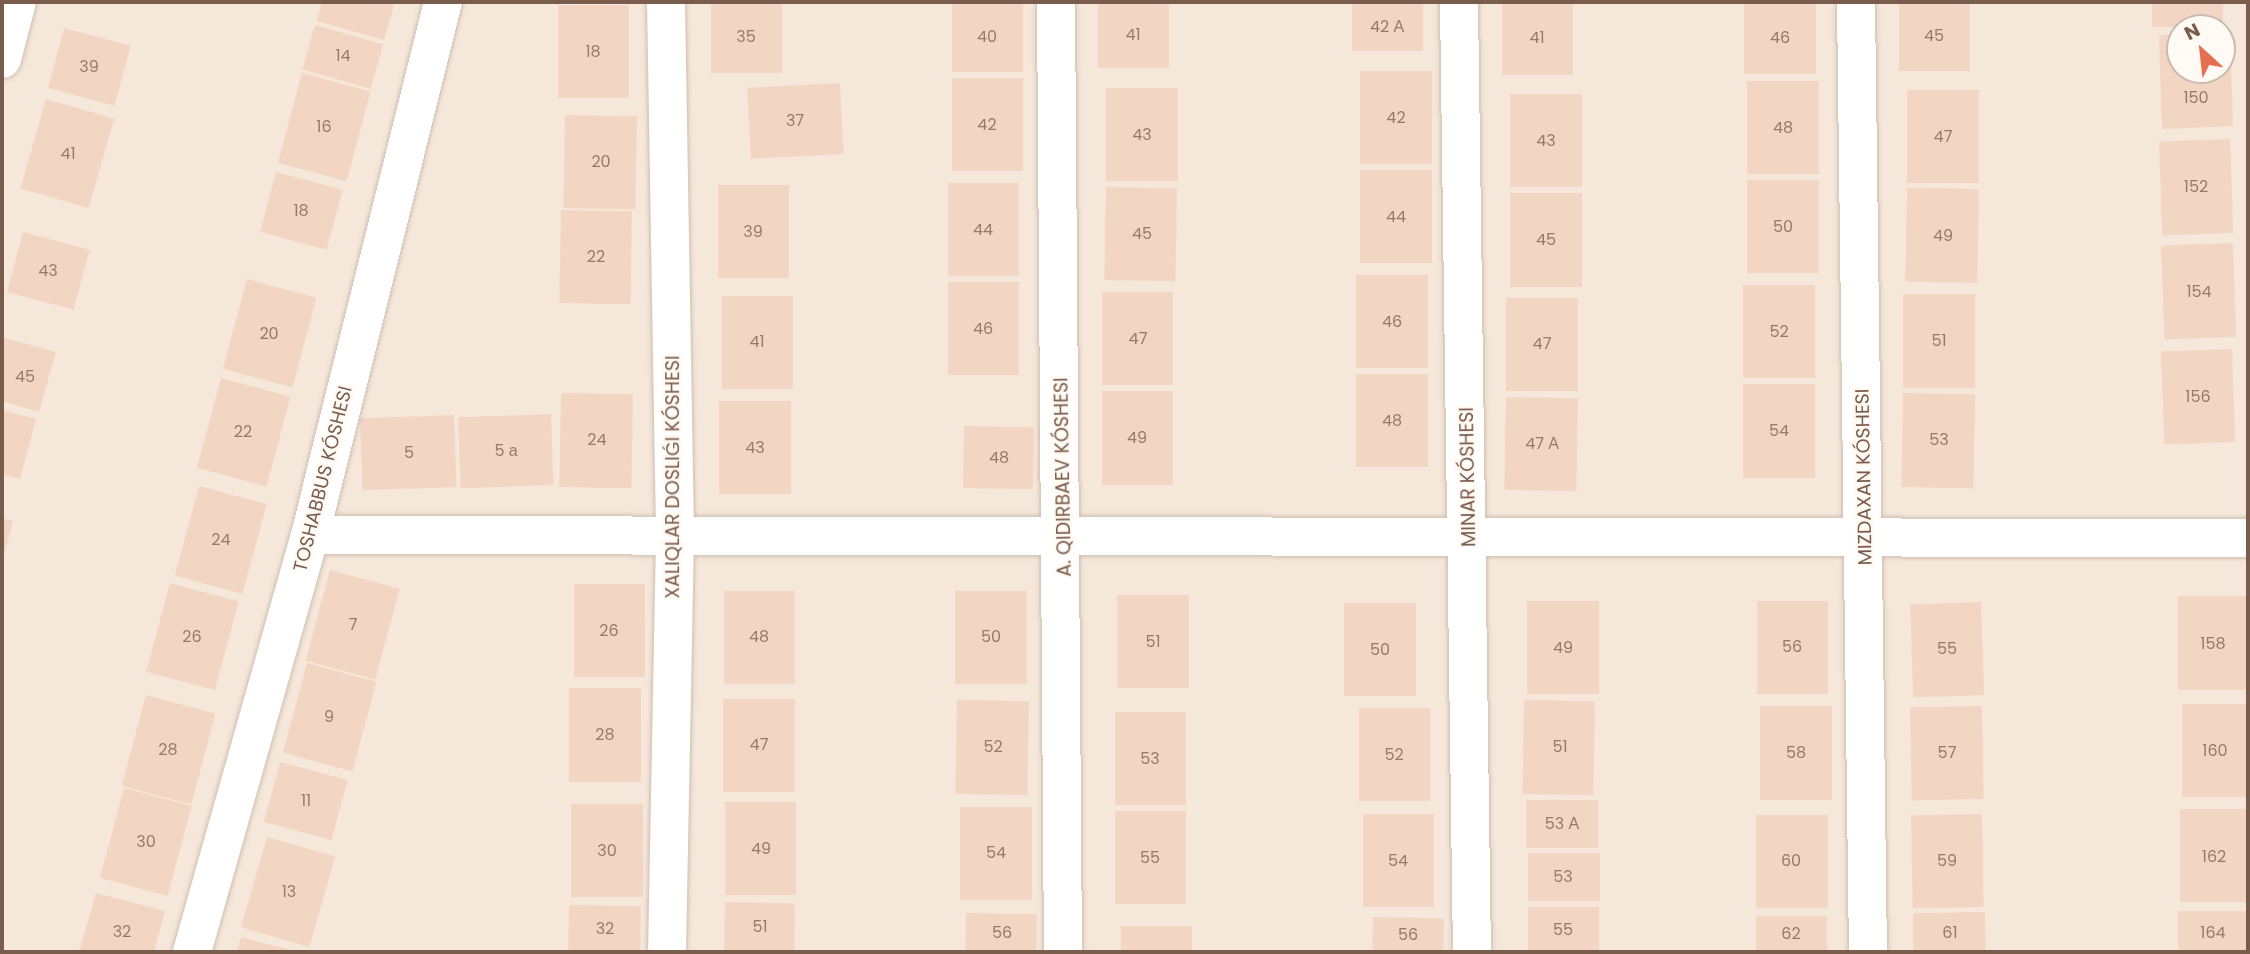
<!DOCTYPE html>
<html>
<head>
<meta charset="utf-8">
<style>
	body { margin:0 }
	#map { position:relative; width:2250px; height:954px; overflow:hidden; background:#fdf6ec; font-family:Poppins,sans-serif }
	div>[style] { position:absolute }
	.residential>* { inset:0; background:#f5e8da }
	.building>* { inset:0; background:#f3d5c3; transform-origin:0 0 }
	.roads { filter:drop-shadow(0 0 2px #d1beb0) drop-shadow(0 0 2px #d1beb0) }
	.minor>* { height:38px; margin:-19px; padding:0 19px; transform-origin:19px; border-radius:19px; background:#fff }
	span { translate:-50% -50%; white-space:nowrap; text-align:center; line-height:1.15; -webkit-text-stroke:5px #fffaf3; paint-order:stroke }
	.number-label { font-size:16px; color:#987a6a }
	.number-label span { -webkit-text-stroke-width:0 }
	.street-label { font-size:19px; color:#7a5c4d }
	.frame { position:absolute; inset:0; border:4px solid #7a5c4d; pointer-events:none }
	.north { position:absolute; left:2166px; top:14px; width:70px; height:70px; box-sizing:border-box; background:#fffaf3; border:2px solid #cabbb1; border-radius:50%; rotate:333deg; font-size:19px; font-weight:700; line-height:28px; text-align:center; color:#7a5c4d }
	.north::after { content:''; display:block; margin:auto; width:24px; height:32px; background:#e76f51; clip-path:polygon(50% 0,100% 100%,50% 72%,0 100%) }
</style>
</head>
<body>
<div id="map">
	<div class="residential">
		<div style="clip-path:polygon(evenodd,2px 2px,2248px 2px,2248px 952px,2px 952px,2px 2px,2180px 28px,2222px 28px,2222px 70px,2180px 70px,2180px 28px)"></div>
	</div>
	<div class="building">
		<div style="clip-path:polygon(322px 2px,395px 2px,384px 40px,317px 21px)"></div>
		<div style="left:711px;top:2px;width:71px;height:71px"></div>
		<div style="left:952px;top:2px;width:71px;height:70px"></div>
		<div style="left:1098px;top:2px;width:71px;height:66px"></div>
		<div style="left:1352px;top:2px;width:71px;height:49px"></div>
		<div style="left:1502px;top:2px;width:71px;height:73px"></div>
		<div style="left:1744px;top:2px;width:72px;height:72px"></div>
		<div style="left:1899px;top:2px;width:71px;height:69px"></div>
		<div style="left:2152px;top:2px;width:71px;height:25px"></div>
		<div style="left:558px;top:5px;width:71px;height:93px"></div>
		<div style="left:315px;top:25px;width:71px;height:46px;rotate:16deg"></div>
		<div style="left:64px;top:28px;width:69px;height:62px;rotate:15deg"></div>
		<div style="clip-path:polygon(2222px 33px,2230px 33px,2233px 126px,2162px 129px,2159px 35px,2180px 35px,2180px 70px,2222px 70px)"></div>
		<div style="left:1360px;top:71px;width:72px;height:93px"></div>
		<div style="left:302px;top:73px;width:71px;height:93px;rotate:15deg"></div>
		<div style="left:952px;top:78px;width:71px;height:93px"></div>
		<div style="left:1747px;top:81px;width:72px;height:93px"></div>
		<div style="left:840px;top:83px;width:71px;height:93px;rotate:87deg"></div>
		<div style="left:1106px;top:88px;width:72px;height:93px"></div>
		<div style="left:1907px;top:90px;width:72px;height:93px"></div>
		<div style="left:1510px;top:94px;width:72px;height:93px"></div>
		<div style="left:46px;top:99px;width:71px;height:93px;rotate:16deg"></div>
		<div style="left:565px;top:115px;width:72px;height:93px;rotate:1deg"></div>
		<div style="left:2230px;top:139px;width:94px;height:71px;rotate:88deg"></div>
		<div style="left:1360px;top:170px;width:72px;height:93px"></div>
		<div style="left:276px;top:172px;width:69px;height:62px;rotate:15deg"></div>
		<div style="left:1747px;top:180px;width:72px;height:93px"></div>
		<div style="left:948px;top:183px;width:71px;height:93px"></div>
		<div style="left:718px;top:185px;width:71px;height:93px"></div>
		<div style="left:1106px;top:187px;width:71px;height:93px;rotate:1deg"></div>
		<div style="left:1979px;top:189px;width:94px;height:72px;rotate:91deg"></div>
		<div style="left:1510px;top:193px;width:72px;height:94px"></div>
		<div style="left:561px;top:210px;width:71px;height:93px;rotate:1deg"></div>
		<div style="left:23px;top:232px;width:69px;height:62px;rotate:15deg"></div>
		<div style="left:2233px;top:243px;width:94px;height:72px;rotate:88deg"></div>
		<div style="left:1356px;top:275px;width:72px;height:93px"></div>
		<div style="left:247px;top:279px;width:72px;height:93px;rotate:15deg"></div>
		<div style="left:948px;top:282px;width:71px;height:93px"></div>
		<div style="left:1743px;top:285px;width:72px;height:93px"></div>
		<div style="left:1102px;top:292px;width:71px;height:93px"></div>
		<div style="left:1903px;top:294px;width:72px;height:94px"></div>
		<div style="left:722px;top:296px;width:71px;height:93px"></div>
		<div style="left:1506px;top:298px;width:72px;height:93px"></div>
		<div style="clip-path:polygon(2px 337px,56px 352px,39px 412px,2px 401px)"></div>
		<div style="left:2232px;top:349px;width:93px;height:71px;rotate:88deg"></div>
		<div style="left:1356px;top:374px;width:72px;height:93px"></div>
		<div style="left:221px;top:378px;width:72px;height:93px;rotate:15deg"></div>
		<div style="left:1743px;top:384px;width:72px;height:94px"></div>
		<div style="left:1173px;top:391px;width:94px;height:71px;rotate:90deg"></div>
		<div style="left:561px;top:393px;width:72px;height:94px;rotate:1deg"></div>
		<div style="left:1903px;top:393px;width:72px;height:94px;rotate:1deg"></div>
		<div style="left:1506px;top:397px;width:72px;height:93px;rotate:1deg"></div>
		<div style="left:719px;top:401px;width:72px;height:93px"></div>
		<div style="clip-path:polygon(2px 410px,36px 419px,20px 479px,2px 474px)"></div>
		<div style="left:551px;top:414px;width:71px;height:93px;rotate:88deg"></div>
		<div style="left:454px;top:415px;width:72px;height:94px;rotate:88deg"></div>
		<div style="left:964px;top:426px;width:70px;height:62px;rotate:1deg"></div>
		<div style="left:199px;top:486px;width:70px;height:93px;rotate:15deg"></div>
		<div style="clip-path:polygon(2px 518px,13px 521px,3px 558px,2px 558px)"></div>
		<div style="left:330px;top:570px;width:72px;height:94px;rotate:15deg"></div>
		<div style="left:170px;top:583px;width:71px;height:92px;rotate:15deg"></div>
		<div style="left:574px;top:584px;width:71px;height:93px"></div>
		<div style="left:724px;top:591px;width:71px;height:93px"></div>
		<div style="left:955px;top:591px;width:72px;height:93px"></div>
		<div style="left:1117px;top:595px;width:72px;height:93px"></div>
		<div style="left:2248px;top:596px;width:94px;height:70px;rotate:90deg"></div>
		<div style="left:1527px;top:601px;width:72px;height:93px"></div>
		<div style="left:1757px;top:601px;width:71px;height:93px"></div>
		<div style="left:1981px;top:602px;width:93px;height:71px;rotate:88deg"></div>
		<div style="left:1344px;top:603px;width:72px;height:93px"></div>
		<div style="left:307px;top:663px;width:72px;height:93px;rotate:15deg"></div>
		<div style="left:569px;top:688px;width:72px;height:94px"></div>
		<div style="left:146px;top:695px;width:72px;height:94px;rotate:15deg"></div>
		<div style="left:723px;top:699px;width:72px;height:93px"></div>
		<div style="left:957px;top:700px;width:72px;height:94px;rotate:1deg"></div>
		<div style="left:1524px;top:700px;width:71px;height:94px;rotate:1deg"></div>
		<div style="left:2248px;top:704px;width:93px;height:66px;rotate:90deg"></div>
		<div style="left:1760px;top:706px;width:72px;height:94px"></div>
		<div style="left:1982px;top:706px;width:93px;height:72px;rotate:89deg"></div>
		<div style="left:1359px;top:708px;width:71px;height:93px"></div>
		<div style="left:1115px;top:712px;width:71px;height:93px"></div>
		<div style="left:280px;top:762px;width:70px;height:62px;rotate:15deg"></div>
		<div style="left:124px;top:788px;width:70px;height:93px;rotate:15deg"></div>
		<div style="left:1526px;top:800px;width:72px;height:48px"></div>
		<div style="left:725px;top:802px;width:71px;height:93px"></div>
		<div style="left:571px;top:804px;width:72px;height:93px"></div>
		<div style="left:960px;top:807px;width:72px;height:93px"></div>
		<div style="left:2248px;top:809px;width:93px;height:68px;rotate:90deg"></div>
		<div style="left:1115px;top:811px;width:71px;height:93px"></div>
		<div style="left:1363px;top:814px;width:71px;height:93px"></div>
		<div style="left:1982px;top:814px;width:93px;height:71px;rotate:89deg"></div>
		<div style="left:1756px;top:815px;width:72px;height:93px"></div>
		<div style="left:267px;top:837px;width:71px;height:94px;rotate:16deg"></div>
		<div style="left:1528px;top:853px;width:72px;height:48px"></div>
		<div style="clip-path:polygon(96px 893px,165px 911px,154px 952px,79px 952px)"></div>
		<div style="left:725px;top:902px;width:70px;height:50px;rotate:1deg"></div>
		<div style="left:569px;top:905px;width:72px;height:47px;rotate:1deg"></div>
		<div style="left:1528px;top:907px;width:71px;height:45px"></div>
		<div style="left:2248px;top:911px;width:41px;height:70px;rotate:90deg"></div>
		<div style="left:1985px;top:912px;width:40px;height:72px;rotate:89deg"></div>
		<div style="left:966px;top:913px;width:71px;height:39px;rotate:1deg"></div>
		<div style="left:1756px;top:916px;width:71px;height:36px"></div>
		<div style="left:1373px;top:917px;width:71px;height:35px;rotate:1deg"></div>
		<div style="left:1121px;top:926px;width:71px;height:26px"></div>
		<div style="clip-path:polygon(241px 937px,294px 951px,294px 952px,237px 952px)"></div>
	</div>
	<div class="roads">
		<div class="minor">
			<div style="left:666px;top:2px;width:534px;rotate:89.03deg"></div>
			<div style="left:675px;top:536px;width:416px;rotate:91.1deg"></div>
			<div style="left:1056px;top:2px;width:950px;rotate:89.58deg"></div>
			<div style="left:1459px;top:2px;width:950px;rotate:89.22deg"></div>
			<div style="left:1856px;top:2px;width:950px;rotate:89.28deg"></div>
			<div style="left:2px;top:59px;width:59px;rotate:-75.3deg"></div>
			<div style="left:310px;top:535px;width:1938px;rotate:0.09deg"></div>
			<div style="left:192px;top:952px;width:433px;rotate:-74.2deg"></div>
			<div style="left:310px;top:535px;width:549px;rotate:-75.99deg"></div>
		</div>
	</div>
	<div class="number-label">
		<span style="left:1387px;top:27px">42 А</span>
		<span style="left:1133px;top:35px">41</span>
		<span style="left:1934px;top:36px">45</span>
		<span style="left:746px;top:37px">35</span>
		<span style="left:987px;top:37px">40</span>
		<span style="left:1537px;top:38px">41</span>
		<span style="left:1780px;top:38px">46</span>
		<span style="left:593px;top:52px">18</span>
		<span style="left:343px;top:56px">14</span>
		<span style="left:89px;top:67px">39</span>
		<span style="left:2196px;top:98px">150</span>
		<span style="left:1396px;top:118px">42</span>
		<span style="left:795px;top:121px">37</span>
		<span style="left:987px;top:125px">42</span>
		<span style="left:324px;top:127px">16</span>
		<span style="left:1783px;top:128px">48</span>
		<span style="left:1142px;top:135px">43</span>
		<span style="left:1943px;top:137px">47</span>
		<span style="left:1546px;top:141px">43</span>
		<span style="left:68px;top:154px">41</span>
		<span style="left:601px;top:162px">20</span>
		<span style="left:2196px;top:187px">152</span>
		<span style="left:301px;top:211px">18</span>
		<span style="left:1396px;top:217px">44</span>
		<span style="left:1783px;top:227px">50</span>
		<span style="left:983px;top:230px">44</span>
		<span style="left:753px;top:232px">39</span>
		<span style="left:1142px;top:234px">45</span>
		<span style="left:1943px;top:236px">49</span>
		<span style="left:1546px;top:240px">45</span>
		<span style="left:596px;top:257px">22</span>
		<span style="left:48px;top:271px">43</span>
		<span style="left:2199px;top:292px">154</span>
		<span style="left:1392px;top:322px">46</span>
		<span style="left:983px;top:329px">46</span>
		<span style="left:1779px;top:332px">52</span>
		<span style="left:269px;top:334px">20</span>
		<span style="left:1138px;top:339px">47</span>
		<span style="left:1939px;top:341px">51</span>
		<span style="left:757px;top:342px">41</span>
		<span style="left:1542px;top:344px">47</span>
		<span style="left:25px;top:377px">45</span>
		<span style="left:2198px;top:397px">156</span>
		<span style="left:1392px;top:421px">48</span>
		<span style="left:1779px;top:431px">54</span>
		<span style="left:243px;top:432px">22</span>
		<span style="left:1137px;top:438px">49</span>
		<span style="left:597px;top:440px">24</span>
		<span style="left:1939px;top:440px">53</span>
		<span style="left:1542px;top:444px">47 А</span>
		<span style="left:755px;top:448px">43</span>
		<span style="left:506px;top:451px">5 а</span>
		<span style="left:409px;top:453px">5</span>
		<span style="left:999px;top:458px">48</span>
		<span style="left:221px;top:540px">24</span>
		<span style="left:353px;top:625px">7</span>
		<span style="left:609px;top:631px">26</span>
		<span style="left:192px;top:637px">26</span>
		<span style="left:759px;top:637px">48</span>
		<span style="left:991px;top:637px">50</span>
		<span style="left:1153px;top:642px">51</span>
		<span style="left:2213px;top:644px">158</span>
		<span style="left:1792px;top:647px">56</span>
		<span style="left:1563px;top:648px">49</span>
		<span style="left:1947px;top:649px">55</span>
		<span style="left:1380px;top:650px">50</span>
		<span style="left:329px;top:717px">9</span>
		<span style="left:605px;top:735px">28</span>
		<span style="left:759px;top:745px">47</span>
		<span style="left:993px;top:747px">52</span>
		<span style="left:1560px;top:747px">51</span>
		<span style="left:168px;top:750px">28</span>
		<span style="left:2215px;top:751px">160</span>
		<span style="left:1796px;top:753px">58</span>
		<span style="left:1947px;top:753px">57</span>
		<span style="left:1394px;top:755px">52</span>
		<span style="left:1150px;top:759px">53</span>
		<span style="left:306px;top:801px">11</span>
		<span style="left:1562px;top:824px">53 А</span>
		<span style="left:146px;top:842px">30</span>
		<span style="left:761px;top:849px">49</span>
		<span style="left:607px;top:851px">30</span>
		<span style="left:996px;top:853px">54</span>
		<span style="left:2214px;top:857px">162</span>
		<span style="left:1150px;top:858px">55</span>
		<span style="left:1398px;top:861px">54</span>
		<span style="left:1791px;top:861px">60</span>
		<span style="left:1947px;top:861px">59</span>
		<span style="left:1563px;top:877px">53</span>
		<span style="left:289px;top:892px">13</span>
		<span style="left:760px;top:927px">51</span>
		<span style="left:605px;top:929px">32</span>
		<span style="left:1563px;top:930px">55</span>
		<span style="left:122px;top:932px">32</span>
		<span style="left:1002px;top:933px">56</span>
		<span style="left:1950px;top:933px">61</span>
		<span style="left:2213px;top:933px">164</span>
		<span style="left:1791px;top:934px">62</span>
		<span style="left:1408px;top:935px">56</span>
	</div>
	<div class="street-label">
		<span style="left:673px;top:477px;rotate:-90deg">XALIQLAR DOSLIǴI KÓSHESI</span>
		<span style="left:1063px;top:477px;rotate:-91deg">A. QIDIRBAEV KÓSHESI</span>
		<span style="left:1468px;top:477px;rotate:-91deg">MINAR KÓSHESI</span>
		<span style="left:1864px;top:477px;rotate:-91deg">MIZDAXAN KÓSHESI</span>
		<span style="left:323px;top:479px;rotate:-76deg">TOSHABBUS KÓSHESI</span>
	</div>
	<div class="frame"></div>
	<div class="north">N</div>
</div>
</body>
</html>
